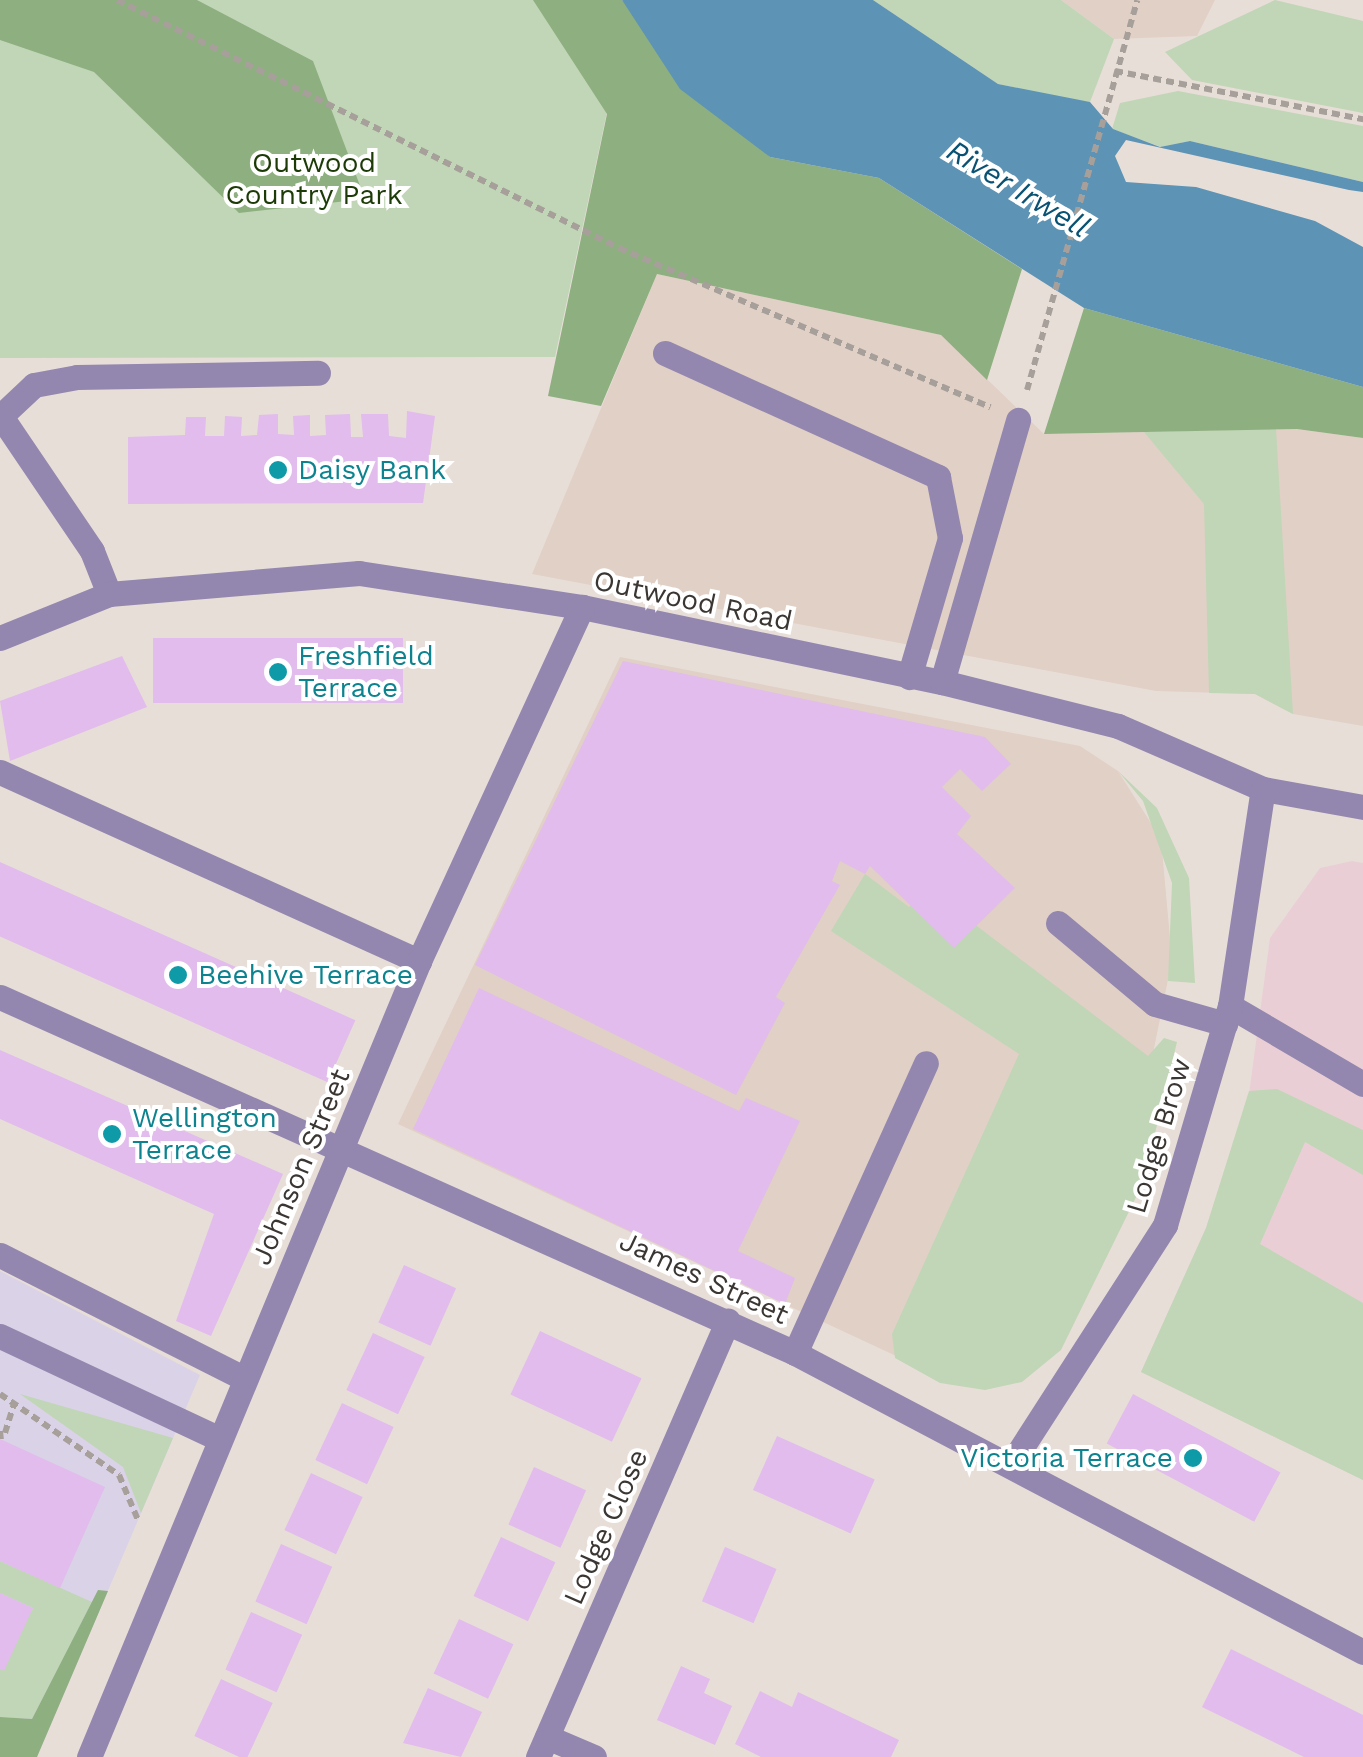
<!DOCTYPE html>
<html>
<head>
<meta charset="utf-8">
<style>
	body { margin:0 }
	#map { position:relative; width:1363px; height:1757px; overflow:hidden; background:#e8ded8; font-family:"Work Sans",sans-serif }
	div>[style] { position:absolute }
	.commercial>* { inset:0; background:#e9cfd5 }
	.built>* { inset:0; background:#e1d0c6 }
	.education>* { inset:0; background:#dad2e7 }
	.green>* { inset:0; background:#c0d6b6 }
	.forest>* { inset:0; background:#8eaf7f }
	.water>* { inset:0; background:#5d93b4 }
	.building>* { inset:0; background:#e1bcec; transform-origin:0 0 }
	.path>* { height:6px; margin-top:-3px; transform-origin:0; background:repeating-linear-gradient(90deg,#a69f9a 0 8px,transparent 0 13px) }
	.minor>* { height:25px; margin:-12.5px; padding:0 12.5px; transform-origin:12.5px; border-radius:12.5px; background:#9387af }
	.dots>* { width:28px; height:28px; translate:-50% -50%; box-sizing:border-box; border:5px solid #fff; border-radius:50% }
	span { translate:-50% -50%; white-space:nowrap; text-align:center; line-height:1.15; -webkit-text-stroke:8px #fff; paint-order:stroke }
	.park-label { font-size:28px; color:#1c3b07 }
	.culture-label { font-size:28px; color:#0d838f }
	.left { translate:0 -50%; text-align:left }
	.right { translate:-100% -50%; text-align:right }
	.street-label { font-size:28px; color:#3a3633 }
	.water-label { font-size:30px; color:#0a5273; font-style:italic }
</style>
</head>
<body>
<div id="map">
	<div class="commercial">
		<div style="clip-path:polygon(1352px 861px,1363px 863px,1363px 1480px,1141px 1372px,1206px 1228px,1248px 1101px,1270px 938px,1320px 868px)"></div>
	</div>
	<div class="built">
		<div style="clip-path:polygon(1061px 0,1215px 0,1197px 36px,1114px 39px)"></div>
		<div style="clip-path:polygon(657px 274px,941px 335px,1044px 434px,1297px 429px,1363px 438px,1363px 726px,1293px 714px,1255px 694px,1156px 691px,532px 574px)"></div>
		<div style="clip-path:polygon(620px 657px,1080px 746px,1118px 771px,1161px 839px,1172px 960px,1128px 1176px,939px 1376px,398px 1124px)"></div>
	</div>
	<div class="education">
		<div style="clip-path:polygon(0 1271px,200px 1375px,37px 1757px,0 1757px)"></div>
	</div>
	<div class="green">
		<div style="clip-path:polygon(0 0,622px 0,628px 13px,555px 357px,0 358px)"></div>
		<div style="clip-path:polygon(873px 0,1061px 0,1114px 39px,1090px 102px,1072px 100px,998px 84px)"></div>
		<div style="clip-path:polygon(1275px 0,1363px 21px,1363px 113px,1192px 80px,1165px 52px)"></div>
		<div style="clip-path:polygon(1178px 91px,1363px 126px,1363px 182px,1190px 141px,1161px 147px,1112px 129px,1120px 103px)"></div>
		<div style="clip-path:polygon(1276px 429px,1293px 714px,1255px 694px,1209px 693px,1204px 504px,1144px 432px)"></div>
		<div style="clip-path:polygon(1118px 771px,1157px 808px,1189px 878px,1195px 983px,1168px 981px,1172px 883px,1143px 801px)"></div>
		<div style="clip-path:polygon(865px 874px,909px 907px,928px 889px,1148px 1056px,1164px 1038px,1177px 1042px,1143px 1183px,1061px 1350px,1022px 1382px,985px 1390px,940px 1383px,895px 1358px,892px 1334px,1019px 1054px,831px 931px)"></div>
		<div style="clip-path:polygon(1277px 1089px,1363px 1130px,1363px 1175px,1305px 1142px,1260px 1244px,1363px 1303px,1363px 1480px,1141px 1372px,1206px 1228px,1249px 1091px)"></div>
		<div style="clip-path:polygon(20px 1394px,173px 1438px,141px 1513px,123px 1467px)"></div>
		<div style="clip-path:polygon(0 1561px,92px 1602px,32px 1719px,0 1717px,0 1669px,33px 1608px,0 1593px)"></div>
	</div>
	<div class="forest">
		<div style="clip-path:polygon(0 0,197px 0,313px 61px,365px 199px,239px 213px,94px 72px,0 40px)"></div>
		<div style="clip-path:polygon(533px 0,622px 0,770px 157px,879px 178px,1022px 269px,987px 380px,941px 335px,657px 274px,601px 406px,548px 396px,607px 114px)"></div>
		<div style="clip-path:polygon(1084px 308px,1363px 387px,1363px 438px,1297px 429px,1044px 434px)"></div>
		<div style="clip-path:polygon(98px 1590px,108px 1591px,37px 1757px,0 1757px,0 1717px,32px 1719px)"></div>
	</div>
	<div class="water">
		<div style="clip-path:polygon(622px 0,873px 0,998px 84px,1090px 102px,1113px 129px,1160px 147px,1190px 141px,1363px 182px,1363px 192px,1349px 190px,1126px 140px,1115px 156px,1126px 182px,1196px 187px,1315px 221px,1363px 247px,1363px 387px,1084px 308px,879px 178px,770px 157px,680px 89px)"></div>
	</div>
	<div class="building">
		<div style="clip-path:polygon(407px 411px,435px 416px,423px 503px,128px 504px,128px 437px,185px 435px,186px 417px,206px 417px,205px 436px,224px 436px,225px 416px,242px 417px,241px 436px,257px 435px,259px 415px,278px 414px,278px 434px,294px 435px,293px 416px,310px 415px,310px 436px,326px 435px,325px 415px,350px 414px,351px 437px,363px 437px,361px 414px,388px 414px,389px 436px,406px 438px)"></div>
		<div style="left:403px;top:638px;width:65px;height:250px;rotate:90deg"></div>
		<div style="clip-path:polygon(122px 656px,147px 707px,10px 761px,0 701px)"></div>
		<div style="clip-path:polygon(623px 661px,985px 737px,1011px 764px,982px 791px,960px 769px,942px 787px,971px 816px,957px 834px,1015px 888px,954px 948px,870px 866px,865px 874px,840px 861px,832px 881px,840px 885px,776px 997px,785px 1003px,736px 1095px,475px 965px)"></div>
		<div style="left:0;top:862px;width:389px;height:68px;rotate:24deg"></div>
		<div style="clip-path:polygon(479px 988px,739px 1111px,746px 1098px,800px 1121px,738px 1251px,795px 1278px,785px 1304px,413px 1129px)"></div>
		<div style="clip-path:polygon(0 1050px,283px 1174px,211px 1336px,176px 1321px,214px 1214px,0 1119px)"></div>
		<div style="left:404px;top:1265px;width:57px;height:63px;rotate:24deg"></div>
		<div style="left:540px;top:1331px;width:112px;height:70px;rotate:25deg"></div>
		<div style="left:373px;top:1333px;width:57px;height:63px;rotate:25deg"></div>
		<div style="left:1133px;top:1394px;width:167px;height:56px;rotate:28deg"></div>
		<div style="left:342px;top:1403px;width:57px;height:63px;rotate:25deg"></div>
		<div style="left:777px;top:1436px;width:107px;height:59px;rotate:24deg"></div>
		<div style="clip-path:polygon(0 1439px,105px 1487px,60px 1588px,0 1561px)"></div>
		<div style="left:534px;top:1467px;width:57px;height:63px;rotate:24deg"></div>
		<div style="left:311px;top:1473px;width:57px;height:63px;rotate:25deg"></div>
		<div style="left:501px;top:1537px;width:60px;height:65px;rotate:25deg"></div>
		<div style="left:281px;top:1544px;width:56px;height:63px;rotate:24deg"></div>
		<div style="left:725px;top:1547px;width:56px;height:59px;rotate:23deg"></div>
		<div style="clip-path:polygon(0 1593px,33px 1608px,4px 1671px,0 1669px)"></div>
		<div style="left:251px;top:1612px;width:56px;height:63px;rotate:24deg"></div>
		<div style="left:459px;top:1619px;width:60px;height:60px;rotate:25deg"></div>
		<div style="clip-path:polygon(1231px 1649px,1363px 1715px,1363px 1757px,1304px 1757px,1202px 1707px)"></div>
		<div style="clip-path:polygon(681px 1666px,710px 1679px,704px 1693px,732px 1706px,715px 1745px,657px 1720px)"></div>
		<div style="left:221px;top:1679px;width:57px;height:63px;rotate:25deg"></div>
		<div style="clip-path:polygon(428px 1688px,482px 1712px,461px 1757px,403px 1743px)"></div>
		<div style="clip-path:polygon(760px 1691px,792px 1707px,798px 1692px,899px 1740px,891px 1757px,761px 1757px,735px 1744px)"></div>
	</div>
	<div class="path">
		<div style="left:117px;top:0;width:560px;rotate:26.29deg"></div>
		<div style="left:619px;top:248px;width:404px;rotate:23.2deg"></div>
		<div style="left:1115px;top:71px;width:253px;rotate:11deg"></div>
		<div style="left:1027px;top:390px;width:405px;rotate:-74.2deg"></div>
		<div style="left:0;top:1394px;width:144px;rotate:34.2deg"></div>
		<div style="left:119px;top:1475px;width:49px;rotate:67.1deg"></div>
		<div style="left:0;top:1431px;width:9px;rotate:84deg"></div>
		<div style="left:5px;top:1433px;width:30px;rotate:-73deg"></div>
	</div>
	<div class="minor">
		<div style="left:665px;top:353px;width:300px;rotate:24.4deg"></div>
		<div style="left:938px;top:477px;width:62px;rotate:78.9deg"></div>
		<div style="left:950px;top:538px;width:145px;rotate:106.4deg"></div>
		<div style="left:0;top:415px;width:164px;rotate:55.9deg"></div>
		<div style="left:92px;top:551px;width:46px;rotate:68.4deg"></div>
		<div style="left:2px;top:415px;width:44px;rotate:-43.2deg"></div>
		<div style="left:34px;top:385px;width:44px;rotate:-10.5deg"></div>
		<div style="left:77px;top:377px;width:241px;rotate:-1deg"></div>
		<div style="left:0;top:638px;width:118px;rotate:-22deg"></div>
		<div style="left:109px;top:594px;width:251px;rotate:-4.8deg"></div>
		<div style="left:359px;top:573px;width:226px;rotate:8.7deg"></div>
		<div style="left:582px;top:607px;width:368px;rotate:11.8deg"></div>
		<div style="left:942px;top:682px;width:181px;rotate:14deg"></div>
		<div style="left:1118px;top:726px;width:158px;rotate:23.5deg"></div>
		<div style="left:1263px;top:789px;width:102px;rotate:10.2deg"></div>
		<div style="left:942px;top:682px;width:273px;rotate:-73.8deg"></div>
		<div style="left:0;top:772px;width:460px;rotate:24.3deg"></div>
		<div style="left:1058px;top:923px;width:126px;rotate:39.9deg"></div>
		<div style="left:1155px;top:1004px;width:73px;rotate:15.9deg"></div>
		<div style="left:0;top:997px;width:871px;rotate:24.12deg"></div>
		<div style="left:795px;top:1353px;width:642px;rotate:27.76deg"></div>
		<div style="left:1230px;top:1006px;width:154px;rotate:30.4deg"></div>
		<div style="left:0;top:1255px;width:273px;rotate:26.8deg"></div>
		<div style="left:0;top:1336px;width:243px;rotate:25.1deg"></div>
		<div style="left:795px;top:1353px;width:318px;rotate:-65.7deg"></div>
		<div style="left:1013px;top:1461px;width:281px;rotate:-57.2deg"></div>
		<div style="left:1165px;top:1225px;width:228px;rotate:-73.5deg"></div>
		<div style="left:1230px;top:1006px;width:219px;rotate:-81.4deg"></div>
		<div style="left:547px;top:1737px;width:51px;rotate:23.1deg"></div>
		<div style="left:89px;top:1757px;width:862px;rotate:-67.48deg"></div>
		<div style="left:419px;top:961px;width:390px;rotate:-65.3deg"></div>
		<div style="left:538px;top:1757px;width:476px;rotate:-66.5deg"></div>
	</div>
	<div class="dots">
		<div style="left:278px;top:470px;background:#0f9aa8"></div>
		<div style="left:278px;top:672px;background:#0f9aa8"></div>
		<div style="left:178px;top:975px;background:#0f9aa8"></div>
		<div style="left:112px;top:1134px;background:#0f9aa8"></div>
		<div style="left:1193px;top:1458px;background:#0f9aa8"></div>
	</div>
	<div class="park-label">
		<span style="left:314px;top:179px">Outwood<br>Country Park</span>
	</div>
	<div class="culture-label">
		<span class="left" style="left:298px;top:470px">Daisy Bank</span>
		<span class="left" style="left:298px;top:672px">Freshfield<br>Terrace</span>
		<span class="left" style="left:198px;top:975px">Beehive Terrace</span>
		<span class="left" style="left:132px;top:1134px">Wellington<br>Terrace</span>
		<span class="right" style="left:1173px;top:1458px">Victoria Terrace</span>
	</div>
	<div class="street-label">
		<span style="left:693px;top:601px;rotate:12deg">Outwood Road</span>
		<span style="left:1159px;top:1136px;rotate:-73deg">Lodge Brow</span>
		<span style="left:301px;top:1167px;rotate:-67deg">Johnson Street</span>
		<span style="left:704px;top:1278px;rotate:25deg">James Street</span>
		<span style="left:606px;top:1527px;rotate:-66deg">Lodge Close</span>
	</div>
	<div class="water-label">
		<span style="left:1018px;top:189px;rotate:31deg">River Irwell</span>
	</div>
</div>
</body>
</html>
